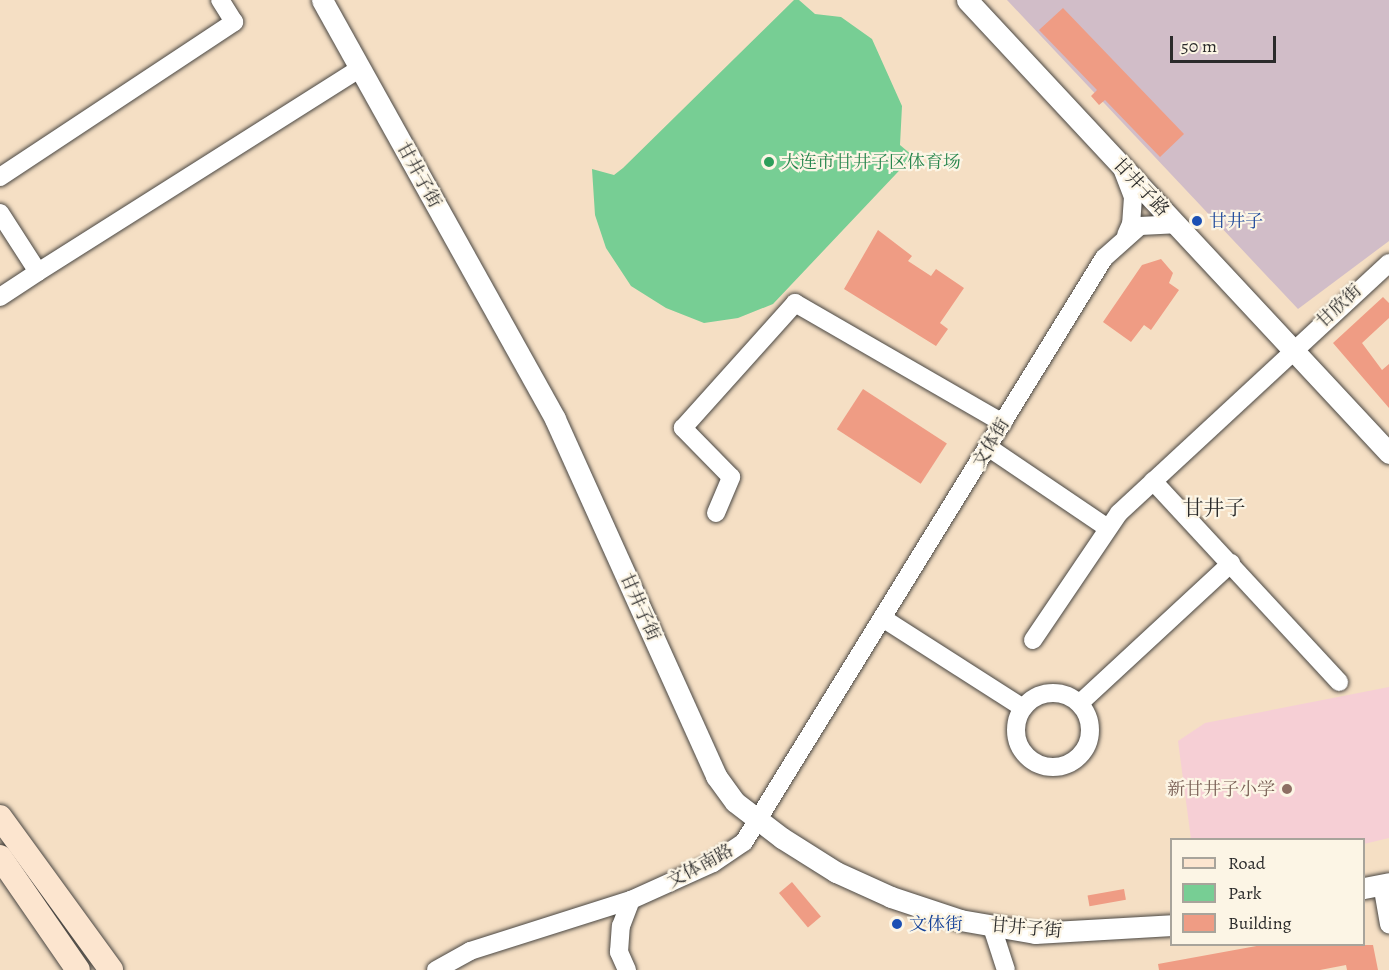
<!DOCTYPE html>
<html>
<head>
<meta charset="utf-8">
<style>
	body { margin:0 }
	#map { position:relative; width:1389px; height:970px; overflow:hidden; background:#f5dfc4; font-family:Alegreya,"Noto Serif SC",serif }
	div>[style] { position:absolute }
	.built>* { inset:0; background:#f6cfd5 }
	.industrial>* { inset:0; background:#d1bdc8 }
	.green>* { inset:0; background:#77ce94 }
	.building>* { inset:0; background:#ef9c84; transform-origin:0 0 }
	.roads { filter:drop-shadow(0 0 2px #494642) drop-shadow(0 0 2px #494642) }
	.minor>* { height:18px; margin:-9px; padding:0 9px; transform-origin:9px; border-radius:9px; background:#fff }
	.minor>.ring { margin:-9px; padding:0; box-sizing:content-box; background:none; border:18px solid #fff; border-radius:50% }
	.tertiary>* { height:21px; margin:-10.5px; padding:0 10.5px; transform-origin:10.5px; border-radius:10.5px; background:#fff }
	.secondary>* { height:24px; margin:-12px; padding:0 12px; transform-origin:12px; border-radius:12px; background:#fce5cf }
	.dots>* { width:16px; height:16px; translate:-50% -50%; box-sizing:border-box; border:3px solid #fcf5e5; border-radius:50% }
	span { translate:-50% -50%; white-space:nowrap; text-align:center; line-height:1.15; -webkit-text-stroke:4.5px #fcf5e5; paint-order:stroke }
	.leisure-label { font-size:18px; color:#27864d }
	.left { translate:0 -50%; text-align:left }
	.street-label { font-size:18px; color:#2b2b2b }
	.transit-label { font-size:18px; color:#164399 }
	.education-label { font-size:18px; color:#785e54 }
	.right { translate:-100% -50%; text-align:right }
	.quarter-label { font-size:21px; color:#2b2b2b }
	.legend { position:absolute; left:1170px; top:838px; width:195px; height:108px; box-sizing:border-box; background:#fcf5e5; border:2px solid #a8a49b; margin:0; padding:8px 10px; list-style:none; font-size:18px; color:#2b2b2b }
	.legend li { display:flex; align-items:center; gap:12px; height:30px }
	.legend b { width:30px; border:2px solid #a8a49b }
	.scale { position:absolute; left:1170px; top:36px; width:106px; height:27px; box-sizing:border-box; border:3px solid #2b2b2b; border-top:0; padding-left:8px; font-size:18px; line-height:21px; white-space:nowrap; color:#2b2b2b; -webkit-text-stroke:4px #fcf5e5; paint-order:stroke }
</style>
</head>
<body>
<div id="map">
	<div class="built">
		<div style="clip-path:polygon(1389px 687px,1389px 838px,1364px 844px,1364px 840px,1191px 839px,1178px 741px,1205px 723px)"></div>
	</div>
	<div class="industrial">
		<div style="clip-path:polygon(1007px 0,1389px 0,1389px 241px,1298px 309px)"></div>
	</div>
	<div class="green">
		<div style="clip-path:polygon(794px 0,799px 0,815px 14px,841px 17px,872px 39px,902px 106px,900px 145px,913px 156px,773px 304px,738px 318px,704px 323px,666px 308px,631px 286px,606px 248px,595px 215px,592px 169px,614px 175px,623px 168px)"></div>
	</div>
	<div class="building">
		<div style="clip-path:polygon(1063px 8px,1184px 134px,1160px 157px,1105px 100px,1099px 105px,1091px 96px,1097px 90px,1039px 30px)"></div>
		<div style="clip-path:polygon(878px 230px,912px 256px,908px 261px,931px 276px,936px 269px,964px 288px,940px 323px,948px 329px,936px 346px,844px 289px)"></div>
		<div style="clip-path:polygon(1161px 259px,1173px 273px,1169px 283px,1179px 290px,1151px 330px,1144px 325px,1131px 342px,1103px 322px,1142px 265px)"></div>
		<div style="clip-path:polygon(1383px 297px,1389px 303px,1389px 318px,1362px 343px,1382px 370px,1389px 364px,1389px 408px,1333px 343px)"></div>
		<div style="left:863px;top:389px;width:100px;height:48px;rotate:33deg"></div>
		<div style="left:792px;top:882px;width:45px;height:17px;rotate:50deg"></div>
		<div style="left:1124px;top:889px;width:11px;height:37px;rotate:80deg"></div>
		<div style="clip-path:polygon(1262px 945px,1373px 945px,1378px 970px,1347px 970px,1346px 965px,1320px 970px,1159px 970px,1158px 964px)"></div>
	</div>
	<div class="roads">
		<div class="minor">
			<div style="left:1123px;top:171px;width:28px;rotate:69deg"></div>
			<div style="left:1133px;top:197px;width:27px;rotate:94deg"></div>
			<div style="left:1131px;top:224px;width:12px;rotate:114deg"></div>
			<div style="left:0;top:177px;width:281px;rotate:-33.5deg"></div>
			<div style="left:234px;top:22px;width:26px;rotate:-122deg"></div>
			<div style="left:0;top:213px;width:70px;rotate:57.2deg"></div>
			<div style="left:38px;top:272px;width:380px;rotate:-32.3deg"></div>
			<div style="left:0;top:297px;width:45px;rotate:-33.3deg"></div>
			<div style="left:988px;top:447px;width:143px;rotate:34.1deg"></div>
			<div style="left:1153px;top:481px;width:274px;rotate:47.2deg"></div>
			<div style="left:716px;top:513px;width:39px;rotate:-67deg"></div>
			<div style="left:731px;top:477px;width:69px;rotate:-134.4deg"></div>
			<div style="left:683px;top:428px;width:168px;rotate:-48.1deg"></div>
			<div style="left:795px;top:303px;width:240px;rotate:30deg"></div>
			<div style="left:884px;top:619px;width:165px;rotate:32.6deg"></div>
			<div style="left:1033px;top:640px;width:153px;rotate:-55.9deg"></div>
			<div style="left:1119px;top:513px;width:368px;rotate:-42.8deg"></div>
			<div class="ring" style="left:1016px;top:693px;width:56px;height:56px"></div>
			<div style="left:1080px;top:703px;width:206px;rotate:-42.8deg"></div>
			<div style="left:1382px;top:884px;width:41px;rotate:80.1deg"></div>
			<div style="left:992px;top:927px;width:45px;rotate:72deg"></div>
			<div style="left:436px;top:970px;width:39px;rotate:-29deg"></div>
			<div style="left:470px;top:951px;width:169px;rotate:-17.6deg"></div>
			<div style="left:631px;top:900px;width:90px;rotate:-24.3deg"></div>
			<div style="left:713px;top:863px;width:37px;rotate:-34deg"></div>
			<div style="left:744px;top:842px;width:686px;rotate:-58.35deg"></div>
			<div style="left:1104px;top:258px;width:48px;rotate:-41.6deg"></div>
			<div style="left:1140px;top:226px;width:35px;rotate:-3deg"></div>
			<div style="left:627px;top:970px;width:20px;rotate:-114deg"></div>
			<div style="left:619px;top:952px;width:26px;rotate:-86deg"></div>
			<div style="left:621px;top:926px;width:28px;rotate:-69deg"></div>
		</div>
		<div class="tertiary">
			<div style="left:322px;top:0;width:479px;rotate:60.9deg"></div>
			<div style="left:555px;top:419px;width:392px;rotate:65.7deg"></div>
			<div style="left:716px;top:776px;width:32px;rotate:54deg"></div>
			<div style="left:735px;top:802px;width:59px;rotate:37.5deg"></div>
			<div style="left:782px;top:838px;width:64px;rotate:32.2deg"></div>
			<div style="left:836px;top:872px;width:60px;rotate:24.4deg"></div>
			<div style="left:891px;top:897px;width:73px;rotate:18.4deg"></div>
			<div style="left:960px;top:920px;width:76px;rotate:9.8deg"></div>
			<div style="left:1035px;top:933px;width:137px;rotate:-3.3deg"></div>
			<div style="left:967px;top:0;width:619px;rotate:47.03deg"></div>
			<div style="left:1364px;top:888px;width:25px;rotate:-11deg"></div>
		</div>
		<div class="secondary">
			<div style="left:0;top:817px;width:189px;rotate:54deg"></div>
			<div style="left:0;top:857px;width:137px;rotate:55.4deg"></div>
		</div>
	</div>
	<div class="dots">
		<div style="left:769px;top:162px;background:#2e9e5b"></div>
		<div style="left:1197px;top:221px;background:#1a4fb4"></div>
		<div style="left:1287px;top:789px;background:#8d6e63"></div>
		<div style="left:897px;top:924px;background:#1a4fb4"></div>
	</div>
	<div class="leisure-label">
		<span class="left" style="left:781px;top:162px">大连市甘井子区体育场</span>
	</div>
	<div class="street-label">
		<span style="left:419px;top:175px;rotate:61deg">甘井子街</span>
		<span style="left:1141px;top:187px;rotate:47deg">甘井子路</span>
		<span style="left:1339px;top:306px;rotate:-43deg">甘欣街</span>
		<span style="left:991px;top:443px;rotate:-59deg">文体街</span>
		<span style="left:640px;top:607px;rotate:66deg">甘井子街</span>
		<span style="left:700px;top:866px;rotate:-28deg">文体南路</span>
		<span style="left:1026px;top:928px;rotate:5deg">甘井子街</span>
	</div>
	<div class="transit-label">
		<span class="left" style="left:1209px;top:221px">甘井子</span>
		<span class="left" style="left:909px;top:924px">文体街</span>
	</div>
	<div class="education-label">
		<span class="right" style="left:1275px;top:789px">新甘井子小学</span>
	</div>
	<div class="quarter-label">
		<span style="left:1214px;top:508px">甘井子</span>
	</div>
	<ul class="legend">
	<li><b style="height:8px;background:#fce5cf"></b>Road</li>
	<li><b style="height:16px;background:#77ce94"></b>Park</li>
	<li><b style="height:16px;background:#ef9c84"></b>Building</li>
	</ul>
	<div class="scale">50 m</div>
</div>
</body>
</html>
